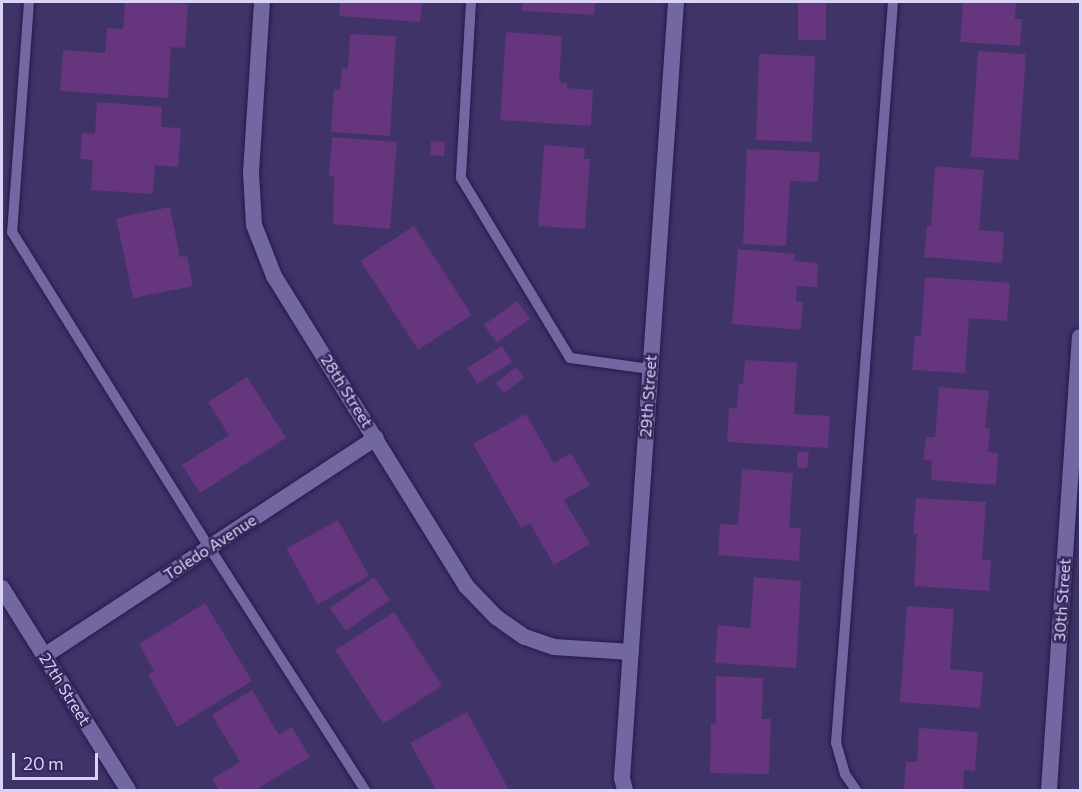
<!DOCTYPE html>
<html>
<head>
<meta charset="utf-8">
<style>
	body { margin:0 }
	#map { position:relative; width:1082px; height:792px; overflow:hidden; background:#403368; font-family:Commissioner,sans-serif }
	div>[style] { position:absolute }
	.building>* { inset:0; background:#65357e; transform-origin:0 0 }
	.roads { filter:drop-shadow(0 0 2px #27184b) drop-shadow(0 0 2px #27184b) }
	.service>* { height:10px; margin:-5px; padding:0 5px; transform-origin:5px; border-radius:5px; background:#7367a1 }
	.minor>* { height:16px; margin:-8px; padding:0 8px; transform-origin:8px; border-radius:8px; background:#7367a1 }
	span { translate:-50% -50%; white-space:nowrap; text-align:center; line-height:1.15; -webkit-text-stroke:5px #36285c; paint-order:stroke }
	.street-label { font-size:16px; color:#d9d4f5 }
	.frame { position:absolute; inset:0; border:3px solid #d9d4f5; pointer-events:none }
	.scale { position:absolute; left:12px; top:753px; width:86px; height:27px; box-sizing:border-box; border:3px solid #d9d4f5; border-top:0; padding-left:8px; font-size:18px; line-height:21px; white-space:nowrap; color:#d9d4f5; -webkit-text-stroke:4px #36285c; paint-order:stroke }
</style>
</head>
<body>
<div id="map">
	<div class="building">
		<div style="clip-path:polygon(125px 2px,188px 4px,185px 48px,171px 47px,168px 98px,60px 91px,63px 50px,105px 53px,107px 28px,123px 29px)"></div>
		<div style="clip-path:polygon(340px 2px,422px 2px,420px 22px,339px 16px)"></div>
		<div style="clip-path:polygon(523px 2px,595px 2px,594px 15px,522px 11px)"></div>
		<div style="left:798px;top:2px;width:28px;height:38px"></div>
		<div style="clip-path:polygon(963px 2px,1016px 2px,1015px 19px,1022px 19px,1020px 46px,960px 42px)"></div>
		<div style="clip-path:polygon(506px 32px,562px 36px,559px 82px,567px 83px,567px 88px,593px 90px,591px 126px,500px 120px)"></div>
		<div style="clip-path:polygon(350px 34px,396px 36px,390px 136px,331px 132px,334px 89px,340px 90px,342px 68px,348px 69px)"></div>
		<div style="left:978px;top:51px;width:48px;height:106px;rotate:4deg"></div>
		<div style="left:759px;top:54px;width:56px;height:86px;rotate:2deg"></div>
		<div style="clip-path:polygon(97px 102px,162px 107px,161px 127px,181px 128px,178px 167px,155px 165px,153px 194px,91px 190px,93px 160px,80px 159px,82px 133px,95px 134px)"></div>
		<div style="clip-path:polygon(332px 137px,397px 142px,390px 229px,333px 224px,334px 177px,329px 176px)"></div>
		<div style="left:431px;top:141px;width:14px;height:14px;rotate:4deg"></div>
		<div style="clip-path:polygon(544px 145px,585px 148px,584px 159px,590px 159px,585px 229px,538px 226px)"></div>
		<div style="clip-path:polygon(747px 149px,820px 152px,818px 182px,790px 181px,786px 246px,743px 244px)"></div>
		<div style="clip-path:polygon(935px 166px,984px 170px,979px 230px,1004px 232px,1002px 263px,924px 257px,927px 226px,931px 226px)"></div>
		<div style="clip-path:polygon(170px 207px,180px 257px,187px 256px,193px 286px,133px 298px,116px 218px)"></div>
		<div style="left:414px;top:226px;width:106px;height:64px;rotate:57deg"></div>
		<div style="clip-path:polygon(738px 249px,795px 254px,794px 261px,818px 263px,817px 287px,797px 286px,796px 301px,803px 302px,801px 330px,732px 324px)"></div>
		<div style="clip-path:polygon(925px 277px,1010px 283px,1007px 321px,969px 318px,965px 373px,912px 370px,915px 336px,921px 336px)"></div>
		<div style="left:517px;top:301px;width:22px;height:41px;rotate:54deg"></div>
		<div style="left:502px;top:346px;width:19px;height:41px;rotate:58deg"></div>
		<div style="clip-path:polygon(745px 360px,797px 363px,794px 414px,830px 416px,828px 448px,727px 442px,729px 408px,737px 408px,739px 384px,743px 384px)"></div>
		<div style="left:516px;top:367px;width:13px;height:26px;rotate:51deg"></div>
		<div style="clip-path:polygon(247px 377px,286px 438px,200px 493px,182px 465px,229px 435px,208px 402px)"></div>
		<div style="clip-path:polygon(939px 387px,989px 391px,985px 428px,990px 428px,988px 452px,998px 453px,996px 485px,931px 480px,932px 461px,923px 460px,926px 437px,935px 437px)"></div>
		<div style="clip-path:polygon(526px 414px,554px 463px,571px 453px,590px 485px,564px 500px,590px 544px,554px 565px,530px 523px,521px 528px,473px 444px)"></div>
		<div style="clip-path:polygon(797px 452px,809px 452px,807px 468px,797px 468px)"></div>
		<div style="clip-path:polygon(742px 469px,793px 473px,789px 528px,801px 528px,799px 561px,718px 555px,720px 524px,738px 525px)"></div>
		<div style="clip-path:polygon(916px 498px,986px 502px,982px 559px,991px 560px,989px 591px,914px 586px,917px 534px,913px 534px)"></div>
		<div style="left:338px;top:520px;width:64px;height:59px;rotate:61deg"></div>
		<div style="left:374px;top:577px;width:28px;height:54px;rotate:55deg"></div>
		<div style="clip-path:polygon(754px 577px,801px 581px,796px 668px,715px 663px,718px 625px,750px 628px)"></div>
		<div style="clip-path:polygon(205px 603px,252px 681px,177px 727px,148px 674px,154px 671px,139px 644px)"></div>
		<div style="clip-path:polygon(907px 606px,954px 609px,950px 669px,983px 672px,980px 708px,900px 702px)"></div>
		<div style="left:394px;top:612px;width:88px;height:70px;rotate:57deg"></div>
		<div style="clip-path:polygon(716px 676px,763px 678px,762px 719px,771px 719px,769px 774px,710px 773px,711px 724px,716px 723px)"></div>
		<div style="clip-path:polygon(252px 690px,279px 735px,292px 727px,310px 757px,255px 790px,219px 790px,212px 779px,240px 762px,212px 715px)"></div>
		<div style="clip-path:polygon(467px 712px,508px 788px,504px 790px,436px 790px,410px 743px)"></div>
		<div style="clip-path:polygon(919px 728px,978px 732px,975px 771px,964px 770px,963px 790px,904px 790px,906px 762px,917px 762px)"></div>
	</div>
	<div class="roads">
		<div class="service">
			<div style="left:29px;top:2px;width:231px;rotate:94.2deg"></div>
			<div style="left:12px;top:232px;width:372px;rotate:58deg"></div>
			<div style="left:209px;top:547px;width:289px;rotate:57.3deg"></div>
			<div style="left:471px;top:2px;width:176px;rotate:93.3deg"></div>
			<div style="left:461px;top:178px;width:210px;rotate:58.8deg"></div>
			<div style="left:570px;top:358px;width:81px;rotate:7.8deg"></div>
			<div style="left:856px;top:790px;width:19px;rotate:-125deg"></div>
			<div style="left:845px;top:774px;width:32px;rotate:-106deg"></div>
			<div style="left:836px;top:743px;width:743px;rotate:-85.6deg"></div>
		</div>
		<div class="minor">
			<div style="left:262px;top:2px;width:170px;rotate:93.7deg"></div>
			<div style="left:251px;top:172px;width:53px;rotate:86.8deg"></div>
			<div style="left:254px;top:225px;width:55px;rotate:68.6deg"></div>
			<div style="left:274px;top:276px;width:365px;rotate:58.2deg"></div>
			<div style="left:466px;top:586px;width:43px;rotate:45.9deg"></div>
			<div style="left:496px;top:617px;width:35px;rotate:35deg"></div>
			<div style="left:525px;top:637px;width:31px;rotate:19deg"></div>
			<div style="left:554px;top:647px;width:77px;rotate:3.7deg"></div>
			<div style="left:2px;top:588px;width:238px;rotate:58deg"></div>
			<div style="left:44px;top:656px;width:397px;rotate:-33.3deg"></div>
			<div style="left:625px;top:790px;width:12px;rotate:-104deg"></div>
			<div style="left:622px;top:778px;width:778px;rotate:-86.02deg"></div>
			<div style="left:1049px;top:790px;width:454px;rotate:-86.1deg"></div>
		</div>
	</div>
	<div class="street-label">
		<span style="left:347px;top:391px;rotate:58deg">28th Street</span>
		<span style="left:648px;top:396px;rotate:-86deg">29th Street</span>
		<span style="left:210px;top:547px;rotate:-33deg">Toledo Avenue</span>
		<span style="left:1062px;top:600px;rotate:-86deg">30th Street</span>
		<span style="left:65px;top:689px;rotate:58deg">27th Street</span>
	</div>
	<div class="frame"></div>
	<div class="scale">20 m</div>
</div>
</body>
</html>
